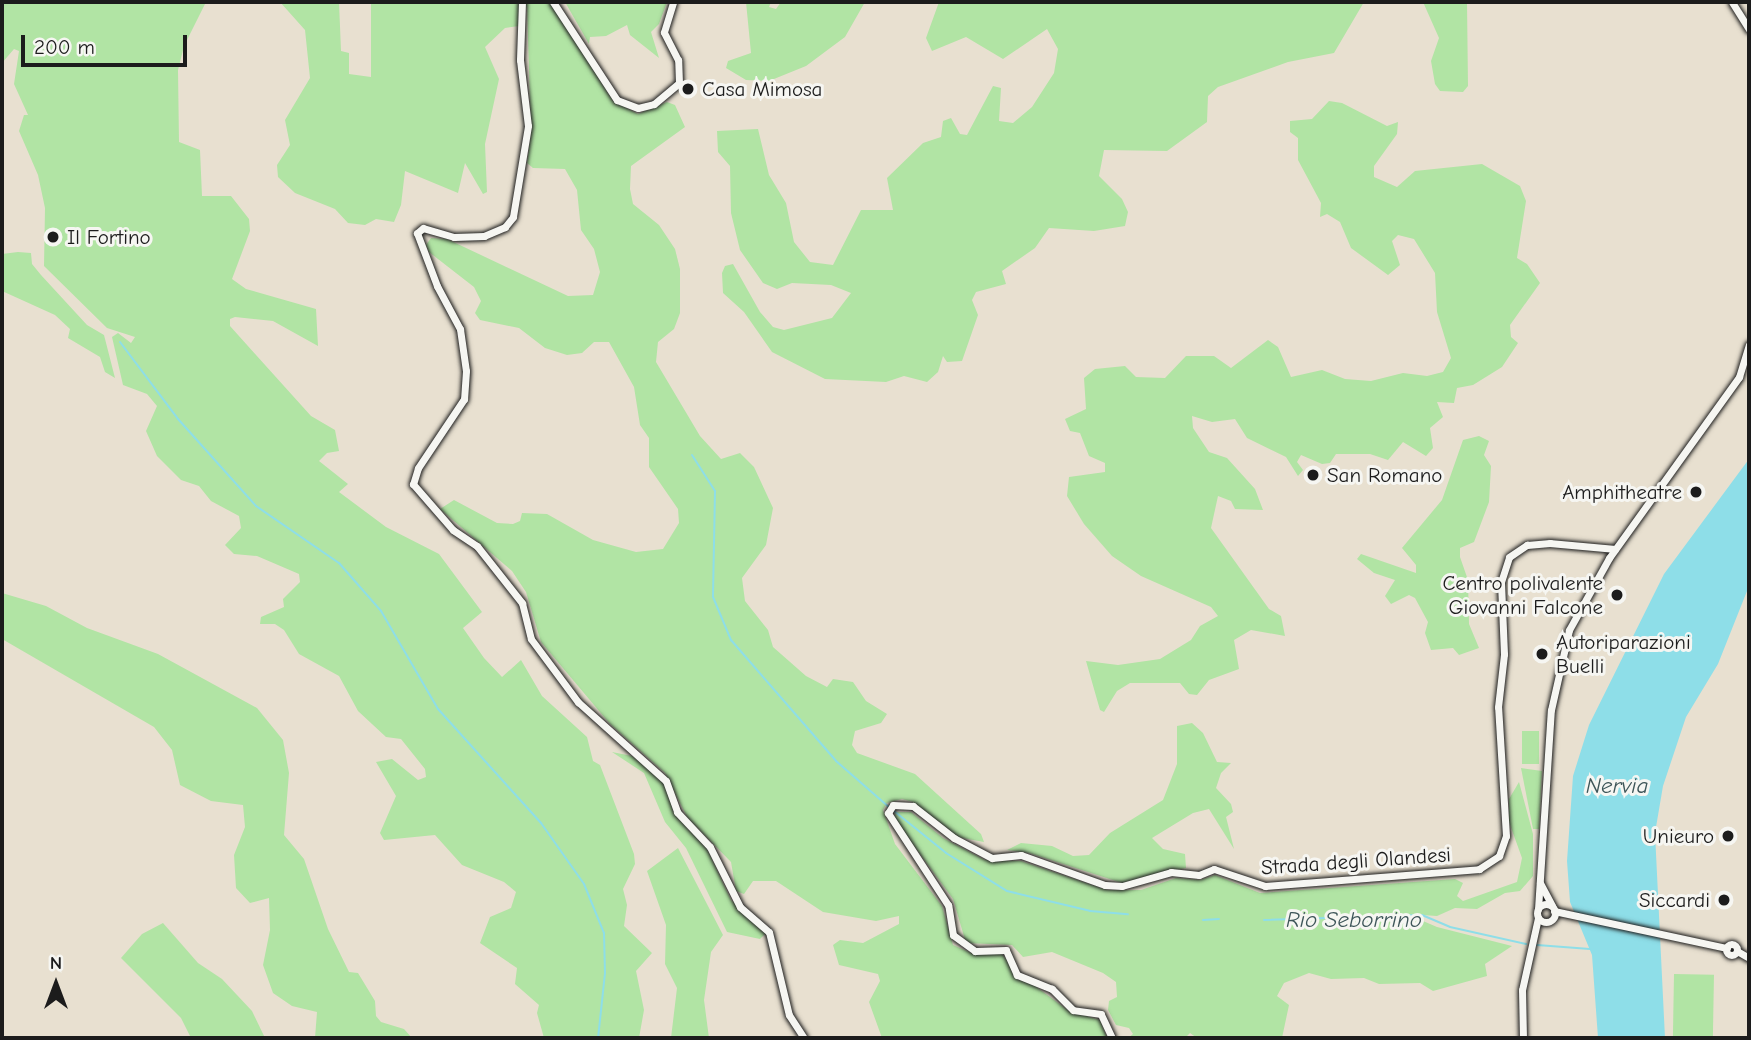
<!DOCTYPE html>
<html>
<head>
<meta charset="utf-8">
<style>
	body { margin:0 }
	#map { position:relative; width:1751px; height:1040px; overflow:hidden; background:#e8e0d0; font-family:"Comic Neue",sans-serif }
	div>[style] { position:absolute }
	.green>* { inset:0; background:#b1e4a4; transform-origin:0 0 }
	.water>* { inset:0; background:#8edee8 }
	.stream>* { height:2px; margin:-1px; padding:0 1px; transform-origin:1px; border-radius:1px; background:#8edee8 }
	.roads { filter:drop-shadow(0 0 2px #1c1c1c) drop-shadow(0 0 2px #1c1c1c) }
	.secondary>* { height:7px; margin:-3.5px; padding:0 3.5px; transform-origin:3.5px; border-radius:3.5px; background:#f6f6f2 }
	.secondary>.ring { margin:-3.5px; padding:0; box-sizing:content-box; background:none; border:7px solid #f6f6f2; border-radius:50% }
	.dots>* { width:19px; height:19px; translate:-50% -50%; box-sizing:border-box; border:4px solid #f6f6f2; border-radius:50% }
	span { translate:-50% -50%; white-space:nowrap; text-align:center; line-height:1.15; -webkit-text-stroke:6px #f6f6f2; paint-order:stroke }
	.poi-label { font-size:21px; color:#1c1c1c }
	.left { translate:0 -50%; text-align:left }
	.right { translate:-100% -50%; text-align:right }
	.street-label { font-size:21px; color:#1c1c1c }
	.water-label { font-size:23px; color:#3e5659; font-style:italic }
	.frame { position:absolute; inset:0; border:4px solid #1c1c1c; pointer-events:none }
	.north { position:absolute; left:21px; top:949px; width:70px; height:70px; -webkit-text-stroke:5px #f6f6f2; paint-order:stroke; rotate:0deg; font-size:19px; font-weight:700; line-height:28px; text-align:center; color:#1c1c1c }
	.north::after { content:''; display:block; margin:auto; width:24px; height:32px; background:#1c1c1c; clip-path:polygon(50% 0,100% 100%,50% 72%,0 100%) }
	.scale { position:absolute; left:21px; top:35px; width:166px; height:32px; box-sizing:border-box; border:4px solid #1c1c1c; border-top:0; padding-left:9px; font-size:21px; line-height:24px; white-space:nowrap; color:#1c1c1c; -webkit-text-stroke:5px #f6f6f2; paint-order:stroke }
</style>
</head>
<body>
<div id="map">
	<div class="green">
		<div style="clip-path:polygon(2px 2px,206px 2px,184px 46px,178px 70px,179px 142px,200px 150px,202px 196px,231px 196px,249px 219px,250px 231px,232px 279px,246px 289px,316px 309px,318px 346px,273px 321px,235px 317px,230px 319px,230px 326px,311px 416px,335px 430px,339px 451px,327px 453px,319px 461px,348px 484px,339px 492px,386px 527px,439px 554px,482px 612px,463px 628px,484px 658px,502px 677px,521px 660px,542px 696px,587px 737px,593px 761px,600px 765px,634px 854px,635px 864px,623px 889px,627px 905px,624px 926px,652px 953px,636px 971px,644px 1010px,639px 1038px,544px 1038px,537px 1013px,539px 1005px,515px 984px,517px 968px,480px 943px,490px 917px,511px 908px,516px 892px,504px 882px,462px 865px,435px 835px,384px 840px,380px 833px,396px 796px,376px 762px,392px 759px,418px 780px,426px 777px,425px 769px,401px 739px,386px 737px,358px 711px,339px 676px,299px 654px,284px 630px,275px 624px,260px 624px,261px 617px,284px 607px,283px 599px,300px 582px,299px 574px,257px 556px,234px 554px,225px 545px,241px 528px,239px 516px,211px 501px,199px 486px,181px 480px,157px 456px,146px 431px,157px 406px,147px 394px,123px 385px,112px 337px,118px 333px,131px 343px,135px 337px,107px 328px,44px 266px,45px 208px,38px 175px,19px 131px,24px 115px,28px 115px,14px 84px,19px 51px,14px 49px,2px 63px)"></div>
		<div style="clip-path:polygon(280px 2px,339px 2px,341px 51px,349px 53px,349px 74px,371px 77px,371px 2px,550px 2px,613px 101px,638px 114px,667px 102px,675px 105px,685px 127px,631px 166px,630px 189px,633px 204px,659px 225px,675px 249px,680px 269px,680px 313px,674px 329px,658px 342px,656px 362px,700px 436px,721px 459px,740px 453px,754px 467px,773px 508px,766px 545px,742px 578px,745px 601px,768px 630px,773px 647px,806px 676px,827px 687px,833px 679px,853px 682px,866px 701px,887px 714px,881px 723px,855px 731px,852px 745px,857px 753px,915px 774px,981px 834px,984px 842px,957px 837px,913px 802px,902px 799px,887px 803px,883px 810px,895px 844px,942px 906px,953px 945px,976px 955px,1001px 953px,1016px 972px,1069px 1011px,1100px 1020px,1107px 1038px,882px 1038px,869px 1002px,880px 981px,878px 974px,839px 965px,833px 945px,840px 940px,863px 943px,899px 924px,899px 916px,876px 921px,823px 912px,776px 881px,753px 881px,744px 894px,736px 891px,731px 862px,687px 817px,665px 773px,610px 724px,541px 642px,526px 592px,512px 571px,440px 509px,454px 500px,497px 523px,513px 524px,520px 521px,522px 513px,547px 514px,593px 540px,636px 552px,663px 549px,679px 523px,678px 509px,649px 467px,649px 438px,640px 425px,634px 387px,609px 342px,594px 342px,582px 353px,567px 355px,545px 348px,519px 328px,480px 320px,475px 313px,481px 301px,474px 287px,429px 252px,426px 245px,431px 238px,447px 239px,568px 296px,593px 295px,600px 272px,594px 249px,581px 230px,577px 190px,565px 169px,533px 168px,527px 163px,531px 133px,527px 6px,519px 26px,505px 28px,485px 47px,499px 79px,485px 144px,487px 192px,483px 194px,465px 163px,458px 193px,405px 171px,401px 205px,394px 222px,376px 219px,365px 225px,348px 223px,335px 209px,295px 193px,278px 177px,277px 165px,290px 145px,285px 120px,310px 78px,305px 30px)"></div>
		<div style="clip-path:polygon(565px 2px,667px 2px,659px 24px,651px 32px,659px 58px,630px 35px,627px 25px,606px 36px,590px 37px,589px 44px)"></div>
		<div style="clip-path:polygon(746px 2px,771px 2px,769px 7px,776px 9px,781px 2px,865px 2px,845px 37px,806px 66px,769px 81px,746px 80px,726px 68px,728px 61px,751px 53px)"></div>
		<div style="clip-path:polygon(939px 2px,1364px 2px,1334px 53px,1288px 62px,1218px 87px,1208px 96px,1207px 122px,1167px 151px,1104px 150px,1099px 176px,1122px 199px,1128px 212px,1125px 226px,1094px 231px,1049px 228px,1035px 248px,1002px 271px,1006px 284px,976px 292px,972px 300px,978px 315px,962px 361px,947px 362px,943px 356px,938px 372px,927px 382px,904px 376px,886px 382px,825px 379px,772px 352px,744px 312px,723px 293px,722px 273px,725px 266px,733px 264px,760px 312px,773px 327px,784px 330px,832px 318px,851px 293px,831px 285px,792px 283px,777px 289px,763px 283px,740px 250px,731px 213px,730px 166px,718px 152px,717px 131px,758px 129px,769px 175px,786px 203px,794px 242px,810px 262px,833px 265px,861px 210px,893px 210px,887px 178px,923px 143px,941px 137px,943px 121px,951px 118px,960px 134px,967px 135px,993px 86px,1001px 88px,999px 121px,1013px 123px,1032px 107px,1054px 73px,1058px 49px,1047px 29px,1003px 59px,966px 37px,932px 51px,926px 38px)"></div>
		<div style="clip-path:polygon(1423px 2px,1467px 2px,1468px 86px,1463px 92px,1440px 91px,1435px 84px,1431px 61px,1439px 38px)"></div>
		<div style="clip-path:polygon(1329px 101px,1342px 103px,1387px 126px,1398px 122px,1397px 134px,1374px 166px,1374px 177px,1397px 187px,1415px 171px,1482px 164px,1520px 186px,1526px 201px,1517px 258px,1527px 264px,1540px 283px,1510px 325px,1511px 337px,1518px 343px,1502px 367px,1473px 385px,1457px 388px,1454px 403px,1437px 402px,1443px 417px,1430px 428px,1433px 448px,1426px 456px,1403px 442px,1388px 460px,1370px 454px,1336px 454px,1330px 463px,1322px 464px,1301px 455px,1297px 462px,1303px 470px,1298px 476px,1286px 457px,1247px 438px,1235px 419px,1212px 422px,1192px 416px,1193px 428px,1209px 452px,1227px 458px,1255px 489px,1263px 510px,1235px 509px,1231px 501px,1218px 496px,1211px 528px,1269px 609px,1281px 616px,1285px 636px,1251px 630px,1234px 640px,1239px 669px,1209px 680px,1197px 695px,1189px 694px,1180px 683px,1130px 683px,1117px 691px,1104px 712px,1100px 710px,1086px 661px,1118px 665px,1160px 659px,1191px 640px,1200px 626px,1218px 616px,1211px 607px,1141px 576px,1112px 556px,1084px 524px,1067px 496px,1069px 477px,1105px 472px,1105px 463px,1089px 456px,1080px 433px,1070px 431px,1065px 419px,1086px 409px,1084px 378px,1095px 369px,1125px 366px,1136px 377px,1165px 378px,1186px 356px,1214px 356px,1231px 368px,1268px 340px,1278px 347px,1291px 377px,1322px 370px,1345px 379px,1371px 381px,1403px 373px,1427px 376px,1443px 372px,1451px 358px,1437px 312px,1435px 273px,1414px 239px,1398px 235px,1392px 241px,1400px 265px,1388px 275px,1351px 248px,1340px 222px,1327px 214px,1320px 217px,1321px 203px,1298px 160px,1298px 138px,1290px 132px,1290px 121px,1312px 119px)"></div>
		<div style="clip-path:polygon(18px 252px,31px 253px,32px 264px,41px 275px,87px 325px,104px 335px,115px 378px,105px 372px,100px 357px,68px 338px,70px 329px,55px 315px,2px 291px,2px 254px)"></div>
		<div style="clip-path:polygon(1479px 436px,1489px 441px,1484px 455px,1491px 466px,1489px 502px,1474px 542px,1460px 548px,1460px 557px,1468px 580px,1469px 624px,1479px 648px,1459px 655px,1453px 648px,1431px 650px,1425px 633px,1428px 622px,1415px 598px,1409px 595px,1391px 604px,1385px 596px,1395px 580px,1374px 573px,1357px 559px,1361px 554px,1416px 573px,1416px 565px,1402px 548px,1442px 500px,1463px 440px)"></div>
		<div style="clip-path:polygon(2px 593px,46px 606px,87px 628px,158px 654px,257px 708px,283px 740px,289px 773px,284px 835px,304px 859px,328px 929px,349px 972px,358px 973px,375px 1001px,376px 1016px,381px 1022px,404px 1029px,412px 1038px,315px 1038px,317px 1012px,292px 1006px,273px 993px,263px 965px,270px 930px,269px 898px,250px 903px,236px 888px,234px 855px,245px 827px,243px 805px,211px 801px,180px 785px,172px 750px,154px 727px,2px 639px)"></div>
		<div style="clip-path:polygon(1192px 723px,1203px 733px,1217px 762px,1231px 763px,1221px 773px,1216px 788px,1231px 804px,1233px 812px,1226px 817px,1234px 849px,1209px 809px,1193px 813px,1152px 838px,1163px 849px,1185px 854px,1186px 868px,1122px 883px,1029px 853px,1007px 850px,1021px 843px,1052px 846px,1073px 856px,1089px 855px,1110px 833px,1163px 800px,1177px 764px,1177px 726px)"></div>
		<div style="left:1522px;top:731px;width:17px;height:33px"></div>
		<div style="clip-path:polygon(612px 752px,632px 756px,664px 783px,675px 815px,707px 849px,731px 900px,767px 932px,760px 939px,727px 932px,686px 848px,665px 822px,644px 773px)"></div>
		<div style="clip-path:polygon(1521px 768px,1542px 771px,1539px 829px,1533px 829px)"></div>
		<div style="clip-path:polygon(1519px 782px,1533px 834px,1533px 876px,1520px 891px,1505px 893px,1477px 909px,1455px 908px,1437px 916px,1422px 915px,1423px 921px,1437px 927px,1512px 946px,1485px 964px,1487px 976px,1433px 991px,1420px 983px,1379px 984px,1364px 978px,1331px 979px,1309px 973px,1284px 983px,1277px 996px,1289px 1005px,1282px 1038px,1197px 1038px,1190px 1033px,1185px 1038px,1128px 1038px,1133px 1034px,1129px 1028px,1116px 1025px,1108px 1010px,1109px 1001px,1117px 997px,1116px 982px,1103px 973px,1052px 952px,1023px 957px,1012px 945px,966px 943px,953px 899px,895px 820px,895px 812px,911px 812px,943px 838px,985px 860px,1021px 861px,1107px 890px,1141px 890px,1176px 878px,1200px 880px,1215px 875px,1260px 893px,1455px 879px,1463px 883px,1457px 896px,1463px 901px,1517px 882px,1522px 858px,1509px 822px,1509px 799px)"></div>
		<div style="clip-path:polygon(678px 848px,723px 935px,711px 952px,704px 1000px,709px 1038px,671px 1038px,677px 988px,665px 964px,666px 925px,647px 871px)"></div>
		<div style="clip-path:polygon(163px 923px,198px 963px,222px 979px,252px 1011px,265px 1038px,191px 1038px,181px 1018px,121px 958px,142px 934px)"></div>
		<div style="left:1674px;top:974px;width:40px;height:64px;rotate:1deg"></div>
	</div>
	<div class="water">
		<div style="clip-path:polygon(1749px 459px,1749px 586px,1718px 664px,1686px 717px,1663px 786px,1655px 833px,1665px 1038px,1598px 1038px,1592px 955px,1570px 902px,1567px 861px,1573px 776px,1589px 725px,1664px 574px)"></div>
	</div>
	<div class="stream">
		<div style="left:120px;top:342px;width:96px;rotate:53deg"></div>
		<div style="left:178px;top:419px;width:117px;rotate:48.1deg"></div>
		<div style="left:256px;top:506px;width:101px;rotate:34.5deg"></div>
		<div style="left:339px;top:563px;width:64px;rotate:48.8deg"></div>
		<div style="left:381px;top:611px;width:113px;rotate:59.8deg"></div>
		<div style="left:438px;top:709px;width:154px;rotate:47.9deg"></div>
		<div style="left:541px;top:823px;width:75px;rotate:54.8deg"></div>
		<div style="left:584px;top:884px;width:53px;rotate:67.8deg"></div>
		<div style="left:604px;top:933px;width:40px;rotate:88.6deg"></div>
		<div style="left:605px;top:973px;width:65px;rotate:96.1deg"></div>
		<div style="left:692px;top:455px;width:43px;rotate:57.4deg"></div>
		<div style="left:715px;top:491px;width:106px;rotate:91.1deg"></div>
		<div style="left:713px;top:597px;width:47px;rotate:67.3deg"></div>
		<div style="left:731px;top:640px;width:160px;rotate:49deg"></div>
		<div style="left:836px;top:761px;width:70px;rotate:41deg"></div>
		<div style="left:894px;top:811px;width:67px;rotate:38.9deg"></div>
		<div style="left:946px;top:853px;width:72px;rotate:31.9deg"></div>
		<div style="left:1007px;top:891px;width:85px;rotate:13.5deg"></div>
		<div style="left:1090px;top:911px;width:38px;rotate:5deg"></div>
		<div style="left:1203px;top:920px;width:16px;rotate:-4deg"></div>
		<div style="left:1264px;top:920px;width:158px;rotate:-1.8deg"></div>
		<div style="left:1422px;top:915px;width:30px;rotate:23deg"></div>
		<div style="left:1450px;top:927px;width:78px;rotate:12.6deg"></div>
		<div style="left:1537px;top:945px;width:53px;rotate:4.3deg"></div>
	</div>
	<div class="roads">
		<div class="secondary">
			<div style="left:522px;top:2px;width:58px;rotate:92deg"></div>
			<div style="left:520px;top:60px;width:66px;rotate:83.1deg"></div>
			<div style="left:528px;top:126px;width:92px;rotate:99.4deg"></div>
			<div style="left:513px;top:217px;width:13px;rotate:129deg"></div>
			<div style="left:505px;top:227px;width:23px;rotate:157deg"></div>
			<div style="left:484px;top:236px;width:30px;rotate:178deg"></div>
			<div style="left:454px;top:237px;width:32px;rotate:-164deg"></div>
			<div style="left:423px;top:228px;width:8px;rotate:140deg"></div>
			<div style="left:417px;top:233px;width:57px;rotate:69.3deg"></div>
			<div style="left:437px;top:286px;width:49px;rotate:61.9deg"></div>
			<div style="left:460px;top:329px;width:42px;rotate:81.9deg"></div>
			<div style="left:466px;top:371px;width:28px;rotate:94deg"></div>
			<div style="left:464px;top:399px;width:83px;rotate:123.7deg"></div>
			<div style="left:418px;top:468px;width:17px;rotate:107deg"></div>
			<div style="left:413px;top:484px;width:61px;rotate:49deg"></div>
			<div style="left:453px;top:530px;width:29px;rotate:34deg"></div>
			<div style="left:477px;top:546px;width:73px;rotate:51.7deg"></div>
			<div style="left:522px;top:603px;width:37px;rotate:76deg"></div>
			<div style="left:531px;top:639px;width:79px;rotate:53.3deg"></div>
			<div style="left:578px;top:702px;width:118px;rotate:41.9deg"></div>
			<div style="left:666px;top:781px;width:33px;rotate:70deg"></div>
			<div style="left:677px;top:812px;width:48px;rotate:46.7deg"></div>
			<div style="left:710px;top:847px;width:67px;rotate:63.4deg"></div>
			<div style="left:740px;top:907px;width:38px;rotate:41deg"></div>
			<div style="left:769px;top:932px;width:85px;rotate:76.5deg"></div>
			<div style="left:789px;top:1015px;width:27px;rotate:57deg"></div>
			<div style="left:553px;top:2px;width:117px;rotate:56.9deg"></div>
			<div style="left:617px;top:100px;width:22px;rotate:21deg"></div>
			<div style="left:638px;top:108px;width:16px;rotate:-14deg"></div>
			<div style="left:654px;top:104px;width:33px;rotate:-40deg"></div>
			<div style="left:679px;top:83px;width:23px;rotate:-92deg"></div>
			<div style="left:678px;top:60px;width:31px;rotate:-117deg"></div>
			<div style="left:664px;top:32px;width:31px;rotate:-73deg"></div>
			<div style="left:1732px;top:2px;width:32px;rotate:58deg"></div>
			<div style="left:1540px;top:883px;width:26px;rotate:62deg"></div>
			<div class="ring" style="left:1537px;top:904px;width:11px;height:11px"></div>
			<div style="left:1538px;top:909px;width:199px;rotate:-86.3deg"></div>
			<div style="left:1551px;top:710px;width:82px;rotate:-77.3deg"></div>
			<div style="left:1569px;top:630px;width:82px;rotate:-60.9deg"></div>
			<div style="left:1609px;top:558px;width:223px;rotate:-54.3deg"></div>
			<div style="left:1739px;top:377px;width:34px;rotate:-73deg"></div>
			<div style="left:1554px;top:911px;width:177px;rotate:12.1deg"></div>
			<div class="ring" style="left:1726.5px;top:944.5px;width:4px;height:4px"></div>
			<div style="left:1737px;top:951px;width:14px;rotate:30deg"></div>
			<div style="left:1112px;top:1038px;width:26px;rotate:-115deg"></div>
			<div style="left:1101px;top:1014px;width:28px;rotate:-172deg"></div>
			<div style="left:1073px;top:1010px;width:30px;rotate:-135deg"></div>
			<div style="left:1052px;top:989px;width:38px;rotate:-158deg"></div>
			<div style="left:1017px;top:975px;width:27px;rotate:-114deg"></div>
			<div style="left:1006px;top:950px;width:31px;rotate:178deg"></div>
			<div style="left:975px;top:951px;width:27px;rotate:-144deg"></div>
			<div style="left:953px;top:935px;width:30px;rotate:-99deg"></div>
			<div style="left:948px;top:905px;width:110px;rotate:-123.1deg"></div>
			<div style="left:888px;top:813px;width:9px;rotate:-58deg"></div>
			<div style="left:893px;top:805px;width:20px;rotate:3deg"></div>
			<div style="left:913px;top:806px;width:52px;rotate:38deg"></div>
			<div style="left:954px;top:838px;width:43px;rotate:27.8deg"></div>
			<div style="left:992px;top:858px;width:29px;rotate:-6deg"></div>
			<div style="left:1021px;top:855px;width:89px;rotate:19.7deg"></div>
			<div style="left:1105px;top:885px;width:17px;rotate:3deg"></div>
			<div style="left:1122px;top:886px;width:51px;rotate:-15.9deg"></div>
			<div style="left:1171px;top:872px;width:28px;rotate:6deg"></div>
			<div style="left:1199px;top:875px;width:16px;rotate:-22deg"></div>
			<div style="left:1214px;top:869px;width:54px;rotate:18.4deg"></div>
			<div style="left:1265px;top:886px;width:215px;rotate:-4.5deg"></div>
			<div style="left:1479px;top:869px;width:24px;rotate:-33deg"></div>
			<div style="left:1499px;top:856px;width:21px;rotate:-71deg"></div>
			<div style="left:1506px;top:836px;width:129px;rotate:-93.5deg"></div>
			<div style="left:1498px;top:707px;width:53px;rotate:-83.5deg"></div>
			<div style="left:1504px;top:654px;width:72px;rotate:-92.4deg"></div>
			<div style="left:1501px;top:582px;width:26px;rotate:-72deg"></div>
			<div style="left:1509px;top:557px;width:22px;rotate:-34deg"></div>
			<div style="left:1527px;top:545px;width:23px;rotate:-5deg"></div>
			<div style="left:1550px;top:543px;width:65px;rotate:5.3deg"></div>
			<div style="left:1523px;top:1038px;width:48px;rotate:-91.2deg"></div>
			<div style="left:1522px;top:990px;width:74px;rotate:-77.5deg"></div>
		</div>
	</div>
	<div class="dots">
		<div style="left:688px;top:89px;background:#1c1c1c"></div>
		<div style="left:53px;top:237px;background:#1c1c1c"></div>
		<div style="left:1313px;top:475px;background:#1c1c1c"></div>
		<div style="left:1696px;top:492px;background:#1c1c1c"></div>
		<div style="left:1617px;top:595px;background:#1c1c1c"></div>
		<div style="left:1542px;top:654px;background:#1c1c1c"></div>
		<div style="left:1728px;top:836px;background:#1c1c1c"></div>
		<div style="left:1724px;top:900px;background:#1c1c1c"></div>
	</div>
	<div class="poi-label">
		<span class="left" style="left:702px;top:89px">Casa Mimosa</span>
		<span class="left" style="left:67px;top:237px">Il Fortino</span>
		<span class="left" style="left:1327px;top:475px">San Romano</span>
		<span class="right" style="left:1682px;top:492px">Amphitheatre</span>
		<span class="right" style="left:1603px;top:595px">Centro polivalente<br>Giovanni Falcone</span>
		<span class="left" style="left:1556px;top:654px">Autoriparazioni<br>Buelli</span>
		<span class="right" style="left:1714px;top:836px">Unieuro</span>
		<span class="right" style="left:1710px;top:900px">Siccardi</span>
	</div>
	<div class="street-label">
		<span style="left:1356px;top:861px;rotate:-4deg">Strada degli Olandesi</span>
	</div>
	<div class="water-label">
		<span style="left:1617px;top:786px">Nervia</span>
		<span style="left:1354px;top:920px">Rio Seborrino</span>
	</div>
	<div class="frame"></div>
	<div class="north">N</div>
	<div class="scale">200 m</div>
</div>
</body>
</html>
